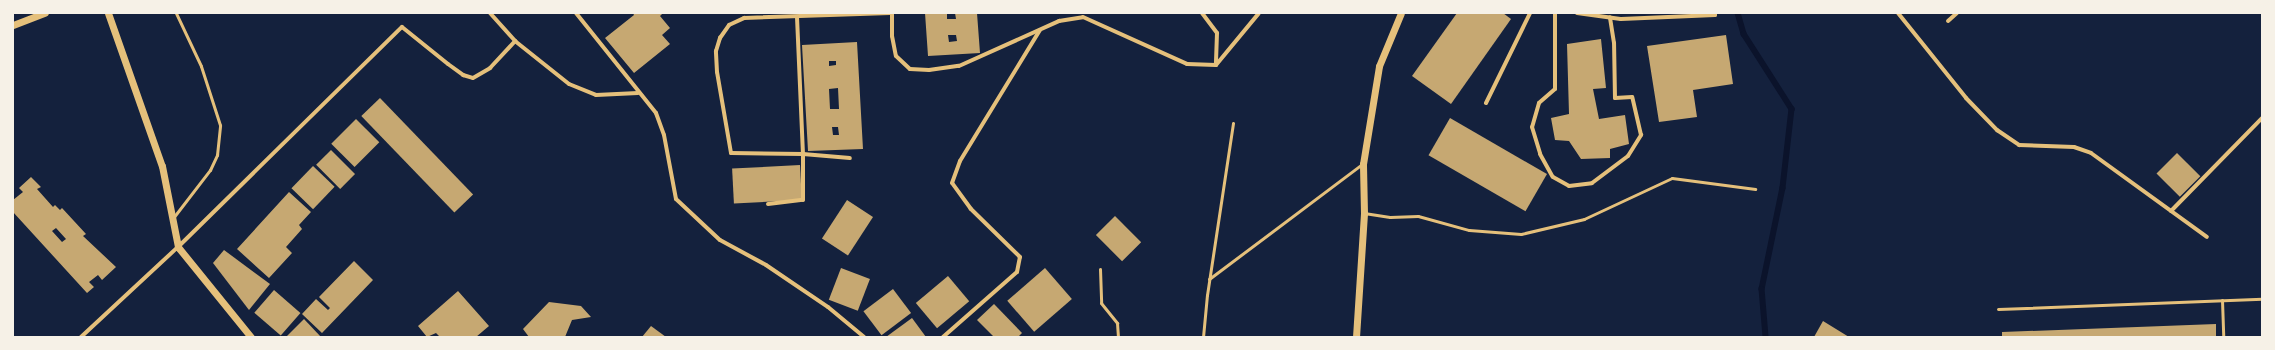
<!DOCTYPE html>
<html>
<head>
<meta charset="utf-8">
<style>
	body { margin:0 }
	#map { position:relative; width:2275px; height:350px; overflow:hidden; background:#14213d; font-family:Commissioner,sans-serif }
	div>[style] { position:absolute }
	.stream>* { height:5.5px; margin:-2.75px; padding:0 2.75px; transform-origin:2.75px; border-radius:2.75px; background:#0b132b }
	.building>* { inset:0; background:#c6a872; transform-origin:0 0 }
	.service>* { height:3px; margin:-1.5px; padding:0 1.5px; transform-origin:1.5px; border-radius:1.5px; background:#e5c07b }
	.minor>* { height:4px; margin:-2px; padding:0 2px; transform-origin:2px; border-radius:2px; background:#e5c07b }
	.tertiary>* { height:7px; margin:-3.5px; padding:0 3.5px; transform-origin:3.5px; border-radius:3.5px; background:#e5c07b }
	span { translate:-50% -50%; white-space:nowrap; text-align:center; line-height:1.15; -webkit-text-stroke:3.5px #f6f1e7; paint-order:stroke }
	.frame { position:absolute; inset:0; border:14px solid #f6f1e7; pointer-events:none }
</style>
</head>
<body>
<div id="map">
	<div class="stream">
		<div style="left:1738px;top:13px;width:22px;rotate:74deg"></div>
		<div style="left:1744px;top:34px;width:89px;rotate:57.4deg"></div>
		<div style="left:1792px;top:109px;width:80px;rotate:96.5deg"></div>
		<div style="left:1783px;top:188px;width:103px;rotate:101.7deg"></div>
		<div style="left:1762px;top:289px;width:48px;rotate:85.2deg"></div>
	</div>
	<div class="building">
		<div style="clip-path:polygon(633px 13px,663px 13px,660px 16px,670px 28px,662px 35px,670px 44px,634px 73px,605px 38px,634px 15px)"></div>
		<div style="clip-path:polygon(evenodd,925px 13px,947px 13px,947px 19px,956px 19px,955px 13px,977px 13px,980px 53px,928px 56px,925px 13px,948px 35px,956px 35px,957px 41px,949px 42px,948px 35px)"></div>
		<div style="clip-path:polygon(1457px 13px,1503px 13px,1511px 19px,1451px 104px,1412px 76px)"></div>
		<div style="clip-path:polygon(1726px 35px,1733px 84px,1693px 90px,1697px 117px,1659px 122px,1647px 46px)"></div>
		<div style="clip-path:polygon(1601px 39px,1606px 88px,1593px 89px,1599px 119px,1625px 115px,1629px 144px,1610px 149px,1610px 158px,1581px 159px,1569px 141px,1555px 140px,1551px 118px,1569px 114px,1567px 44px)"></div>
		<div style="clip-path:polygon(evenodd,857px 42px,863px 149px,808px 151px,802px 45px,857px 42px,829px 61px,836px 61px,836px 65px,829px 66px,829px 61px,857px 42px,838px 88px,839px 109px,830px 109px,829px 89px,838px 88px,857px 42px,832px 127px,838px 127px,839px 135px,833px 135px,832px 127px)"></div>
		<div style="left:380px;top:98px;width:134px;height:26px;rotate:46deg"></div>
		<div style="left:1450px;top:118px;width:112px;height:43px;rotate:30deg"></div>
		<div style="left:356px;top:119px;width:33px;height:35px;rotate:45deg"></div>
		<div style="left:331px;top:150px;width:34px;height:21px;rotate:45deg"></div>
		<div style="left:2177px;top:153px;width:33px;height:29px;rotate:45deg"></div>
		<div style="left:800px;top:165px;width:35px;height:68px;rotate:87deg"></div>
		<div style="left:313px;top:166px;width:30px;height:31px;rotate:44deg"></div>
		<div style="clip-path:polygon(evenodd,31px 177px,41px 187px,37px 189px,53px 207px,55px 205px,60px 210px,62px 208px,86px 234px,83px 236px,116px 267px,102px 280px,98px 275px,89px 282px,94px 287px,87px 293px,13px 212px,13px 200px,23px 192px,19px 188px,31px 177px,56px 228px,66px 239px,62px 242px,52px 231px,56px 228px)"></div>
		<div style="clip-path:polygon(289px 192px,311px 212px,299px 225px,302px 229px,286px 247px,292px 253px,269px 278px,237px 249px)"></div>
		<div style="left:847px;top:200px;width:31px;height:46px;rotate:33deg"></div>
		<div style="left:1115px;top:216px;width:37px;height:27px;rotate:45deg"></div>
		<div style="clip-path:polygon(224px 250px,270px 284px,249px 310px,213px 263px)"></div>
		<div style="clip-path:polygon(354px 261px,373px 280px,322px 333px,302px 314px,316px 299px,328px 310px,330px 308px,319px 297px)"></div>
		<div style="left:841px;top:268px;width:31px;height:34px;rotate:21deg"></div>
		<div style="left:1045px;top:268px;width:41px;height:50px;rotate:49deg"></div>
		<div style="left:948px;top:276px;width:33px;height:42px;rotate:50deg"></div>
		<div style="left:893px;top:289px;width:30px;height:37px;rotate:53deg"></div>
		<div style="left:274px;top:290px;width:35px;height:30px;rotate:41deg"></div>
		<div style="clip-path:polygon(458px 291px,489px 326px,476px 337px,440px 337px,436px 333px,427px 337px,418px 326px)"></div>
		<div style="clip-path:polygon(549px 302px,581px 306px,591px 317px,572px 320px,565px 337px,529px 337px,523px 329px)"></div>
		<div style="clip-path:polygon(994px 304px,1022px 333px,1018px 337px,994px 337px,977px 320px)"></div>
		<div style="clip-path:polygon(912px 318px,926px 337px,886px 337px)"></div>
		<div style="clip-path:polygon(304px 319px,321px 337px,286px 337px)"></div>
		<div style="clip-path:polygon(1823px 321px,1849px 337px,1814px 337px)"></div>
		<div style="clip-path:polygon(2216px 324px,2216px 337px,2002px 337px,2002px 332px)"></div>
		<div style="clip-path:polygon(651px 326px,666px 337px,642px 337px)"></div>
	</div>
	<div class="service">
		<div style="left:1364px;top:213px;width:26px;rotate:9deg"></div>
		<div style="left:1390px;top:217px;width:28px;rotate:-2deg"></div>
		<div style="left:1418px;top:216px;width:53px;rotate:15.4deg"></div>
		<div style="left:1469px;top:230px;width:52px;rotate:4.4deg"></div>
		<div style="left:1521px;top:234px;width:65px;rotate:-13.4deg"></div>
		<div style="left:1584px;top:219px;width:97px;rotate:-25deg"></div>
		<div style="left:1672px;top:178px;width:84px;rotate:7.5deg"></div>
		<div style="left:173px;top:218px;width:61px;rotate:-52.4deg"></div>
		<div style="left:210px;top:170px;width:17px;rotate:-65deg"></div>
		<div style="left:217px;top:155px;width:30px;rotate:-84deg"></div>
		<div style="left:220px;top:125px;width:62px;rotate:-107.9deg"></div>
		<div style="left:201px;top:66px;width:59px;rotate:-115.3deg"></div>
		<div style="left:1100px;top:269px;width:34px;rotate:88deg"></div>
		<div style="left:1101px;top:303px;width:26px;rotate:51deg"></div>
		<div style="left:1117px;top:323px;width:14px;rotate:86deg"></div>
		<div style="left:1209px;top:279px;width:190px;rotate:-36.9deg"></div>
		<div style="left:2222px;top:300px;width:37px;rotate:88deg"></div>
		<div style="left:1998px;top:309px;width:264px;rotate:-2.2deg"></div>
		<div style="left:1203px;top:337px;width:42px;rotate:-84.6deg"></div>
		<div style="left:1207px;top:295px;width:174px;rotate:-81.4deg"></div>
	</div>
	<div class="minor">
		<div style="left:490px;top:13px;width:38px;rotate:48deg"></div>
		<div style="left:515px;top:41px;width:69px;rotate:38.5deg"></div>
		<div style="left:569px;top:84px;width:29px;rotate:22deg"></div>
		<div style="left:596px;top:95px;width:42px;rotate:-2.7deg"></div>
		<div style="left:576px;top:13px;width:128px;rotate:51.3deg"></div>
		<div style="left:656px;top:113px;width:23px;rotate:70deg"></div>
		<div style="left:664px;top:135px;width:65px;rotate:79.4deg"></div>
		<div style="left:676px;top:199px;width:60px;rotate:43deg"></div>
		<div style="left:720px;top:240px;width:52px;rotate:28.5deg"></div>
		<div style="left:766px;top:265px;width:75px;rotate:34.1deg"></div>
		<div style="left:828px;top:307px;width:47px;rotate:39.8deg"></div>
		<div style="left:892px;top:13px;width:23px;rotate:90deg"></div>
		<div style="left:892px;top:36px;width:20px;rotate:79deg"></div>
		<div style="left:896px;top:56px;width:19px;rotate:43deg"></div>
		<div style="left:910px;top:69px;width:19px;rotate:3deg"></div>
		<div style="left:929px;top:70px;width:30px;rotate:-8deg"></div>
		<div style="left:959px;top:66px;width:110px;rotate:-24.2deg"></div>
		<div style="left:1059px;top:21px;width:24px;rotate:-9deg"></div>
		<div style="left:1083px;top:17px;width:114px;rotate:24.3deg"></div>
		<div style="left:1187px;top:64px;width:29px;rotate:2deg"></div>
		<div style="left:1202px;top:13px;width:25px;rotate:53deg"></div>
		<div style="left:1217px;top:33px;width:32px;rotate:92deg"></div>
		<div style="left:1216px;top:65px;width:67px;rotate:-50.4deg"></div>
		<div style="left:1555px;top:13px;width:76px;rotate:90deg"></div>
		<div style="left:1555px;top:89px;width:21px;rotate:139deg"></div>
		<div style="left:1539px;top:103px;width:25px;rotate:106deg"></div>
		<div style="left:1532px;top:127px;width:28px;rotate:73deg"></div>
		<div style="left:1540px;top:154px;width:26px;rotate:61deg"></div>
		<div style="left:1553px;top:177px;width:18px;rotate:29deg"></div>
		<div style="left:1569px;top:186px;width:23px;rotate:-7deg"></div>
		<div style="left:1592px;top:183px;width:45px;rotate:-36.9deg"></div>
		<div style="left:1628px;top:156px;width:25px;rotate:-58deg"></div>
		<div style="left:1641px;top:135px;width:39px;rotate:-103deg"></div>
		<div style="left:1632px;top:97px;width:17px;rotate:177deg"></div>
		<div style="left:1615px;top:98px;width:55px;rotate:-91deg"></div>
		<div style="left:1614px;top:43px;width:26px;rotate:-99deg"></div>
		<div style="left:1577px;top:13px;width:44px;rotate:7.8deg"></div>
		<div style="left:1621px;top:19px;width:94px;rotate:-2.4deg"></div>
		<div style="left:1715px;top:15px;width:2px;rotate:-90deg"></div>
		<div style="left:1898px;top:13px;width:109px;rotate:51.3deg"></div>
		<div style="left:1966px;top:98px;width:45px;rotate:45.9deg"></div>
		<div style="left:1997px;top:130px;width:27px;rotate:34deg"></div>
		<div style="left:2019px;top:145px;width:55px;rotate:2.1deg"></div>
		<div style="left:2074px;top:147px;width:18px;rotate:19deg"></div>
		<div style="left:2091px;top:153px;width:143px;rotate:35.9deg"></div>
		<div style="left:797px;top:17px;width:137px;rotate:87.5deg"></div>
		<div style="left:803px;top:154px;width:72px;rotate:-179.2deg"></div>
		<div style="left:731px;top:153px;width:82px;rotate:-99.8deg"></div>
		<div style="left:717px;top:72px;width:21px;rotate:-93deg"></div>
		<div style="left:716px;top:51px;width:14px;rotate:-73deg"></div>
		<div style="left:720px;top:38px;width:16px;rotate:-55deg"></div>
		<div style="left:729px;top:25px;width:17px;rotate:-25deg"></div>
		<div style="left:744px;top:18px;width:146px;rotate:-2deg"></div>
		<div style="left:1948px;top:21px;width:12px;rotate:-42deg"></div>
		<div style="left:1486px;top:103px;width:100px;rotate:-63.9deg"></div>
		<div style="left:768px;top:204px;width:35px;rotate:-7deg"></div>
		<div style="left:803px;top:200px;width:46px;rotate:-90deg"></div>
		<div style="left:803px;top:154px;width:47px;rotate:4.9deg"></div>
		<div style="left:2171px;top:211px;width:130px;rotate:-45.6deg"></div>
		<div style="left:81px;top:337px;width:132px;rotate:-42.9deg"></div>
		<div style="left:178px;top:247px;width:314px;rotate:-44.5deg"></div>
		<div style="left:402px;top:27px;width:59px;rotate:38.8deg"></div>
		<div style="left:448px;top:64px;width:19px;rotate:36deg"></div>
		<div style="left:463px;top:75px;width:10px;rotate:17deg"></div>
		<div style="left:473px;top:78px;width:20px;rotate:-30deg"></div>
		<div style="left:490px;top:68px;width:37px;rotate:-47deg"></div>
		<div style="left:943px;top:337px;width:98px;rotate:-41.3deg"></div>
		<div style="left:1017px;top:272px;width:15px;rotate:-79deg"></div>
		<div style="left:1020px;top:257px;width:69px;rotate:-135.6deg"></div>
		<div style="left:971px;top:209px;width:32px;rotate:-126deg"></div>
		<div style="left:952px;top:183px;width:23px;rotate:-70deg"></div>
		<div style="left:960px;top:161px;width:153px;rotate:-58.6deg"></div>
	</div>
	<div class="tertiary">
		<div style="left:108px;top:13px;width:162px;rotate:70.6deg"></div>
		<div style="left:162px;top:166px;width:83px;rotate:78.8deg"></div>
		<div style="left:178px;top:247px;width:116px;rotate:51deg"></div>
		<div style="left:13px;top:25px;width:34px;rotate:-21deg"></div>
		<div style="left:1356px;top:337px;width:124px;rotate:-86.3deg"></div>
		<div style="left:1364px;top:213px;width:49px;rotate:-91.2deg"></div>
		<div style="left:1363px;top:164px;width:99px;rotate:-80.7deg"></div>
		<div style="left:1379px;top:66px;width:57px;rotate:-67.5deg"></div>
	</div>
	<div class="frame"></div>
</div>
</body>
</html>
